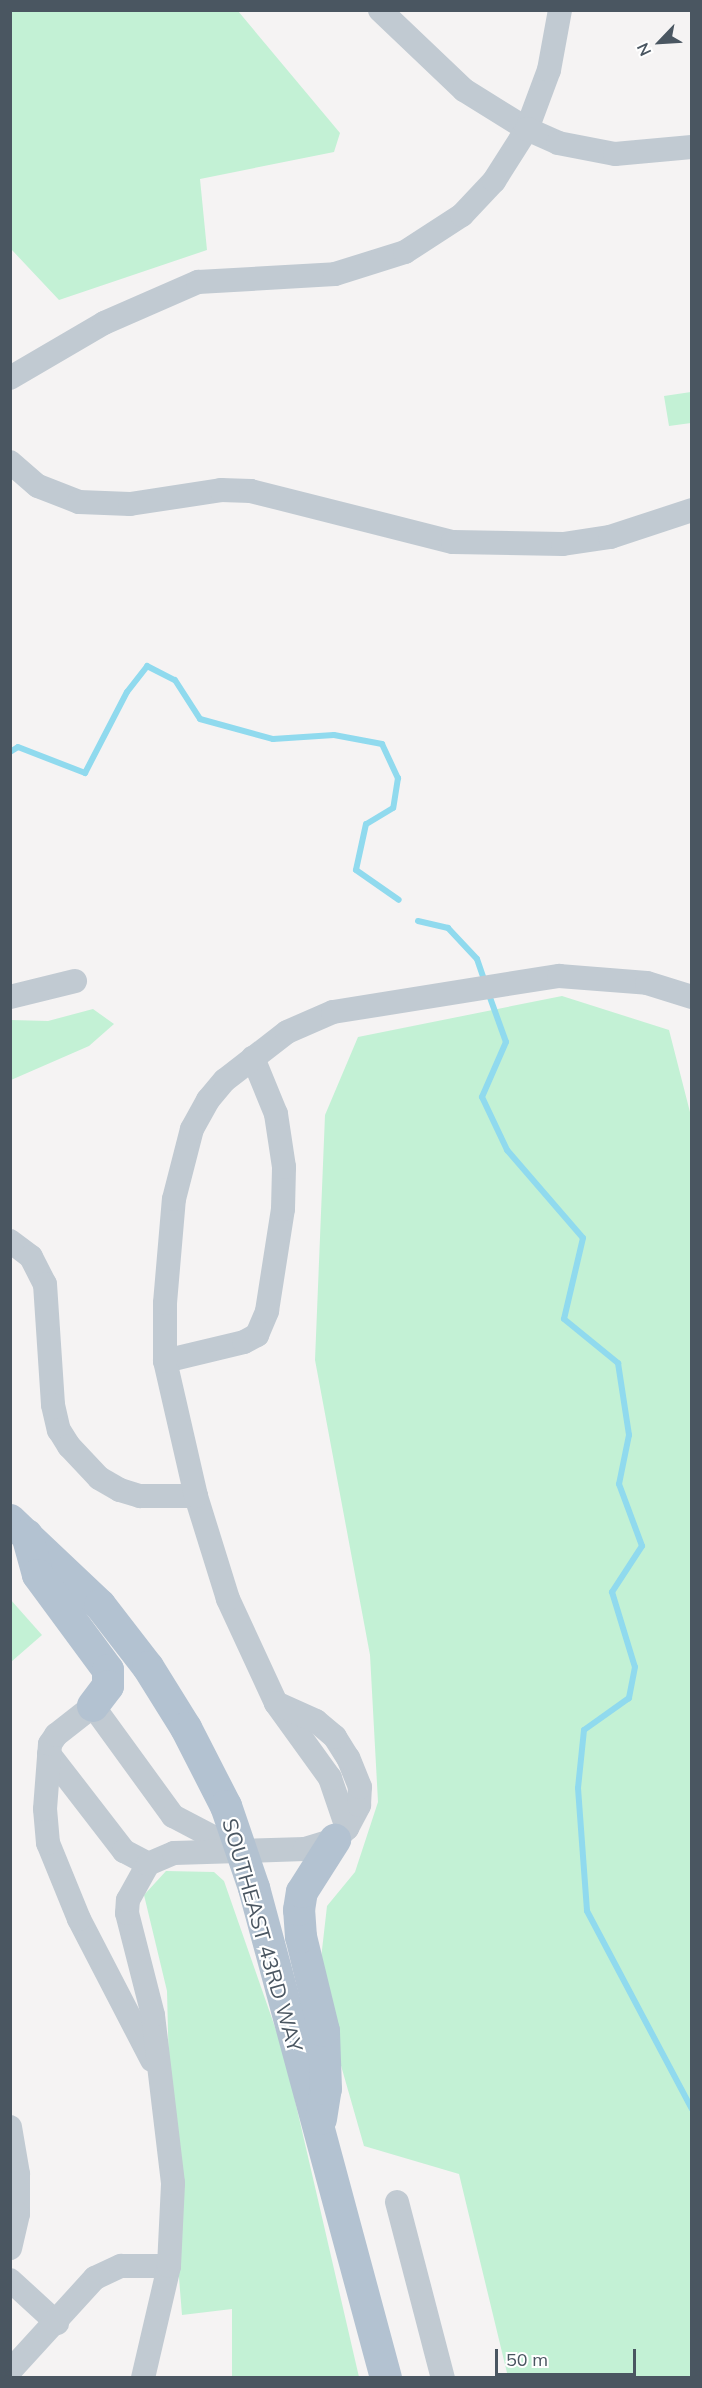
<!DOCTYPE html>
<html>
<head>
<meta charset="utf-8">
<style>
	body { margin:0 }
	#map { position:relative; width:702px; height:2388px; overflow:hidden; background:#f5f3f3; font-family:Mulish,sans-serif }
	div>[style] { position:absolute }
	.green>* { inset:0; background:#c3f1d5 }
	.stream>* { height:6px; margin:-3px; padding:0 3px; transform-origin:3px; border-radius:3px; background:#90daee }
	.minor>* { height:24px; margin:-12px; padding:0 12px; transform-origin:12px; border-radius:12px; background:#c1cad2 }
	.major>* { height:32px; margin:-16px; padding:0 16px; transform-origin:16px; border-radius:16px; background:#b3c2d1 }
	span { translate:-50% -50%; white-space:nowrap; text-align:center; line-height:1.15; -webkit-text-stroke:4.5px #fff; paint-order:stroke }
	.street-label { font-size:21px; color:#4a5661 }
	.frame { position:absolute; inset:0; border:12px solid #4a5661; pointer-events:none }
	.north { position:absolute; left:630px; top:12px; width:60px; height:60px; -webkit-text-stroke:4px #fff; paint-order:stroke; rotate:245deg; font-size:16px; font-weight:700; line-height:24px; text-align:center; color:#4a5661 }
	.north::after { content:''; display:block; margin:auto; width:21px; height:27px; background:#4a5661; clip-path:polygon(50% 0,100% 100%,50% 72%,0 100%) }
	.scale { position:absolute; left:495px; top:2349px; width:141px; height:27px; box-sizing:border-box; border:3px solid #4a5661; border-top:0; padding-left:8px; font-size:18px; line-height:21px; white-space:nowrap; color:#4a5661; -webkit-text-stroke:4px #fff; paint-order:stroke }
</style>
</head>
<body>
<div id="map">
	<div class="green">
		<div style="clip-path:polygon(11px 10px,238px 11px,340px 133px,334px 152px,200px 179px,207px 250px,59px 300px,11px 249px)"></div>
		<div style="clip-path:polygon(691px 392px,691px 423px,669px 426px,664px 396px)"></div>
		<div style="clip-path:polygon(562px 996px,669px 1030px,691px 1116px,691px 2377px,508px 2377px,459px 2174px,364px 2146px,318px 1985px,327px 1906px,355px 1872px,378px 1802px,370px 1655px,315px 1360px,325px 1115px,358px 1037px)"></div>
		<div style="clip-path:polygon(93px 1009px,114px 1024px,89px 1046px,11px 1080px,11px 1020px,48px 1021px)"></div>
		<div style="clip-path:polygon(10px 1599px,42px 1635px,11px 1662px,10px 1662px)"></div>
		<div style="clip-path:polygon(166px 1871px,214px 1872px,224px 1881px,284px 2053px,359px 2377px,232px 2377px,232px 2309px,182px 2315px,172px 2191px,167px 1991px,144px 1895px)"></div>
	</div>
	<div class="stream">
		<div style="left:10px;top:752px;width:9px;rotate:-32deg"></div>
		<div style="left:18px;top:747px;width:72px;rotate:21.2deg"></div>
		<div style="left:85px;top:773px;width:91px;rotate:-62.6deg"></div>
		<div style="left:127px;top:692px;width:33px;rotate:-52deg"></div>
		<div style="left:147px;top:666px;width:31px;rotate:27deg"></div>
		<div style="left:175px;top:680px;width:46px;rotate:57.3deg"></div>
		<div style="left:200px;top:719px;width:76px;rotate:15.3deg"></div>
		<div style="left:273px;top:739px;width:61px;rotate:-3.8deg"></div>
		<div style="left:334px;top:735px;width:49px;rotate:10.6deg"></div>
		<div style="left:382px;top:744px;width:38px;rotate:65deg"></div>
		<div style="left:398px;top:778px;width:30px;rotate:99deg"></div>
		<div style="left:393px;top:808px;width:31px;rotate:149deg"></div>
		<div style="left:366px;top:824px;width:47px;rotate:102.3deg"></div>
		<div style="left:356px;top:870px;width:52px;rotate:34.9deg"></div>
		<div style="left:418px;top:921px;width:31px;rotate:13deg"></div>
		<div style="left:448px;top:928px;width:42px;rotate:46.9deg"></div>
		<div style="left:477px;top:959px;width:24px;rotate:71deg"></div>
		<div style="left:488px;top:992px;width:53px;rotate:70.2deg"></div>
		<div style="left:506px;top:1042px;width:60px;rotate:113.6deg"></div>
		<div style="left:482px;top:1097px;width:59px;rotate:64.7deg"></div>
		<div style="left:507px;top:1150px;width:116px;rotate:49.2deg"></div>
		<div style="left:583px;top:1238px;width:83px;rotate:103.2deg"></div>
		<div style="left:564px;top:1319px;width:70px;rotate:39.2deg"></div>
		<div style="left:618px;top:1363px;width:73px;rotate:81.3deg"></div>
		<div style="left:629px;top:1435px;width:50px;rotate:101.5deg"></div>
		<div style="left:619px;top:1484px;width:66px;rotate:69.6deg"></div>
		<div style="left:642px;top:1546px;width:55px;rotate:123.1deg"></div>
		<div style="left:612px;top:1592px;width:78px;rotate:73deg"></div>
		<div style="left:635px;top:1667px;width:32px;rotate:101deg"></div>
		<div style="left:629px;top:1698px;width:55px;rotate:144.6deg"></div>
		<div style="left:584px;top:1730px;width:58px;rotate:95.9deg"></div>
		<div style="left:578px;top:1788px;width:123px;rotate:85.8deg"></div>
		<div style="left:587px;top:1911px;width:224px;rotate:62.1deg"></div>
	</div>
	<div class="minor">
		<div style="left:380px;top:10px;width:116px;rotate:43.6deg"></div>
		<div style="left:464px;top:90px;width:74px;rotate:31.8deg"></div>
		<div style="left:527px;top:129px;width:63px;rotate:-69.6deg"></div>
		<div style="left:549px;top:70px;width:61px;rotate:-79.6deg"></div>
		<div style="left:10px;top:378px;width:109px;rotate:-30.3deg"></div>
		<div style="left:104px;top:323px;width:103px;rotate:-23.6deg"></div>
		<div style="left:198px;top:282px;width:137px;rotate:-3.3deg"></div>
		<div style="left:335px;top:274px;width:73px;rotate:-17.4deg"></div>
		<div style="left:405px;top:252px;width:68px;rotate:-33deg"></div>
		<div style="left:462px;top:215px;width:47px;rotate:-46.7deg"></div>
		<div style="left:494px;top:181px;width:62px;rotate:-57.6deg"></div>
		<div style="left:527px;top:129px;width:34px;rotate:24deg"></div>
		<div style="left:558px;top:143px;width:58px;rotate:10.9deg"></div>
		<div style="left:615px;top:154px;width:77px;rotate:-5.2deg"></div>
		<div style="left:10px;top:462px;width:37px;rotate:41deg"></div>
		<div style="left:38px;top:486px;width:44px;rotate:21.3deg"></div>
		<div style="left:79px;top:502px;width:51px;rotate:2.2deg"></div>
		<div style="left:130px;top:504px;width:92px;rotate:-8.7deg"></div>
		<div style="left:221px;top:490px;width:30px;rotate:2deg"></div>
		<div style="left:251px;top:491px;width:208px;rotate:14.2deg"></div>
		<div style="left:453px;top:542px;width:110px;rotate:1deg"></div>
		<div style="left:563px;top:544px;width:48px;rotate:-8.5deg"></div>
		<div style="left:610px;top:537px;width:86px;rotate:-18.2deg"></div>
		<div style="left:10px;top:997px;width:67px;rotate:-13.8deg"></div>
		<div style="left:10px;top:1241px;width:26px;rotate:37deg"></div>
		<div style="left:31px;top:1257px;width:30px;rotate:63deg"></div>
		<div style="left:45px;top:1284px;width:121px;rotate:86.2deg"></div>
		<div style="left:53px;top:1405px;width:26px;rotate:77deg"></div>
		<div style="left:59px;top:1430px;width:19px;rotate:58deg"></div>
		<div style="left:69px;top:1446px;width:44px;rotate:46.8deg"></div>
		<div style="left:99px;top:1478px;width:24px;rotate:30deg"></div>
		<div style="left:120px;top:1490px;width:21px;rotate:17deg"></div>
		<div style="left:140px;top:1496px;width:56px"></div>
		<div style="left:165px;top:1361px;width:81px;rotate:-13.5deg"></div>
		<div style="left:244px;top:1342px;width:15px;rotate:-28deg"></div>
		<div style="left:257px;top:1335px;width:26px;rotate:-67deg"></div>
		<div style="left:267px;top:1311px;width:103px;rotate:-81.1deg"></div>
		<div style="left:283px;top:1209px;width:42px;rotate:-88.6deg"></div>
		<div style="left:284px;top:1167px;width:54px;rotate:-98.6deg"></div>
		<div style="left:276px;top:1114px;width:61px;rotate:-112.3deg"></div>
		<div style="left:49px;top:1754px;width:123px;rotate:52.3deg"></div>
		<div style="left:124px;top:1851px;width:27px;rotate:28deg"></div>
		<div style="left:347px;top:1828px;width:53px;rotate:-108.8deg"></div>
		<div style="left:330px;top:1778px;width:92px;rotate:-125.8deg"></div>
		<div style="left:276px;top:1703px;width:115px;rotate:-114.8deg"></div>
		<div style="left:228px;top:1599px;width:108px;rotate:-107.3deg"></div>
		<div style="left:196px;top:1496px;width:139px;rotate:-102.9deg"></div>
		<div style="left:165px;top:1361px;width:58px;rotate:-90deg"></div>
		<div style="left:165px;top:1303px;width:104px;rotate:-85.1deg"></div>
		<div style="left:174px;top:1199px;width:72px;rotate:-75.6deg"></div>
		<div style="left:192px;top:1129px;width:33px;rotate:-61deg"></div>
		<div style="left:208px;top:1100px;width:26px;rotate:-50deg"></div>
		<div style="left:225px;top:1080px;width:78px;rotate:-37.7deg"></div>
		<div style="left:287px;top:1032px;width:50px;rotate:-23.5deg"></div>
		<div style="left:333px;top:1012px;width:229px;rotate:-9.1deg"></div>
		<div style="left:559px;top:976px;width:88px;rotate:4.5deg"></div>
		<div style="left:647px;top:983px;width:47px;rotate:17.3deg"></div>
		<div style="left:152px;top:2060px;width:159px;rotate:-117.4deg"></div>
		<div style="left:79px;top:1919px;width:82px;rotate:-112.2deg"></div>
		<div style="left:48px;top:1843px;width:34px;rotate:-95deg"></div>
		<div style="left:45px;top:1809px;width:65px;rotate:-85.6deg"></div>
		<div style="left:50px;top:1744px;width:11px;rotate:-56deg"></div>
		<div style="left:56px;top:1735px;width:47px;rotate:-38.1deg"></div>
		<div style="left:93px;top:1706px;width:136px;rotate:54deg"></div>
		<div style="left:173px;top:1816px;width:67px;rotate:27.7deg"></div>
		<div style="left:10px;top:2127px;width:48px;rotate:80.3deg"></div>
		<div style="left:18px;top:2174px;width:40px;rotate:90deg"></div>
		<div style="left:18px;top:2214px;width:35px;rotate:103deg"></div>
		<div style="left:397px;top:2202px;width:182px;rotate:75.4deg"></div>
		<div style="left:10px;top:2280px;width:64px;rotate:42.5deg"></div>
		<div style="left:10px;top:2371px;width:126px;rotate:-47.6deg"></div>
		<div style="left:95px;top:2278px;width:29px;rotate:-25deg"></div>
		<div style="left:121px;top:2266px;width:48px"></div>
		<div style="left:143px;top:2378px;width:115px;rotate:-76.9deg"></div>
		<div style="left:169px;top:2266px;width:83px;rotate:-87.2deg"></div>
		<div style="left:173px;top:2183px;width:169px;rotate:-96.8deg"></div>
		<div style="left:153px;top:2015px;width:105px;rotate:-104.3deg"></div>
		<div style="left:127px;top:1913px;width:13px;rotate:-86deg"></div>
		<div style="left:128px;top:1900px;width:41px;rotate:-60.9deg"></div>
		<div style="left:148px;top:1864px;width:28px;rotate:-23deg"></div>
		<div style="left:174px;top:1853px;width:131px;rotate:-1.7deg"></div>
		<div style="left:305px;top:1849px;width:31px;rotate:-17deg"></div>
		<div style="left:335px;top:1840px;width:17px;rotate:-45deg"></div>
		<div style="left:347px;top:1828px;width:26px;rotate:-62deg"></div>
		<div style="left:359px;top:1805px;width:18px;rotate:-87deg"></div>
		<div style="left:360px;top:1787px;width:31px;rotate:-112deg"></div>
		<div style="left:348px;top:1758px;width:25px;rotate:-122deg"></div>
		<div style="left:335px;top:1737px;width:25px;rotate:-140deg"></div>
		<div style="left:316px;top:1721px;width:44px;rotate:-155.8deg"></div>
	</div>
	<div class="major">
		<div style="left:10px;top:1520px;width:124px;rotate:43.4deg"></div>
		<div style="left:100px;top:1605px;width:78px;rotate:52.3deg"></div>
		<div style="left:148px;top:1667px;width:72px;rotate:58.1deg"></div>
		<div style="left:186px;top:1728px;width:88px;rotate:62.9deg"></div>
		<div style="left:226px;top:1806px;width:87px;rotate:71.1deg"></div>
		<div style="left:254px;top:1888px;width:507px;rotate:74.92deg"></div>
		<div style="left:27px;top:1535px;width:41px;rotate:74.6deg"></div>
		<div style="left:38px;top:1575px;width:118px;rotate:53.6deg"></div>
		<div style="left:108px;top:1670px;width:16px;rotate:90deg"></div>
		<div style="left:108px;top:1686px;width:25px;rotate:127deg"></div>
		<div style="left:321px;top:2119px;width:30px;rotate:-81deg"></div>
		<div style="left:326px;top:2089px;width:58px;rotate:-92deg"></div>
		<div style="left:324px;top:2031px;width:97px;rotate:-103.7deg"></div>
		<div style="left:301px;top:1937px;width:27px;rotate:-94deg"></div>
		<div style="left:299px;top:1910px;width:18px;rotate:-81deg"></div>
		<div style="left:302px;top:1892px;width:62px;rotate:-57.6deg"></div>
	</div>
	<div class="street-label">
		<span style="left:263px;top:1935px;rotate:74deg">SOUTHEAST 43RD WAY</span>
	</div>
	<div class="frame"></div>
	<div class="north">N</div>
	<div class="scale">50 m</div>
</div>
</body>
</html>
